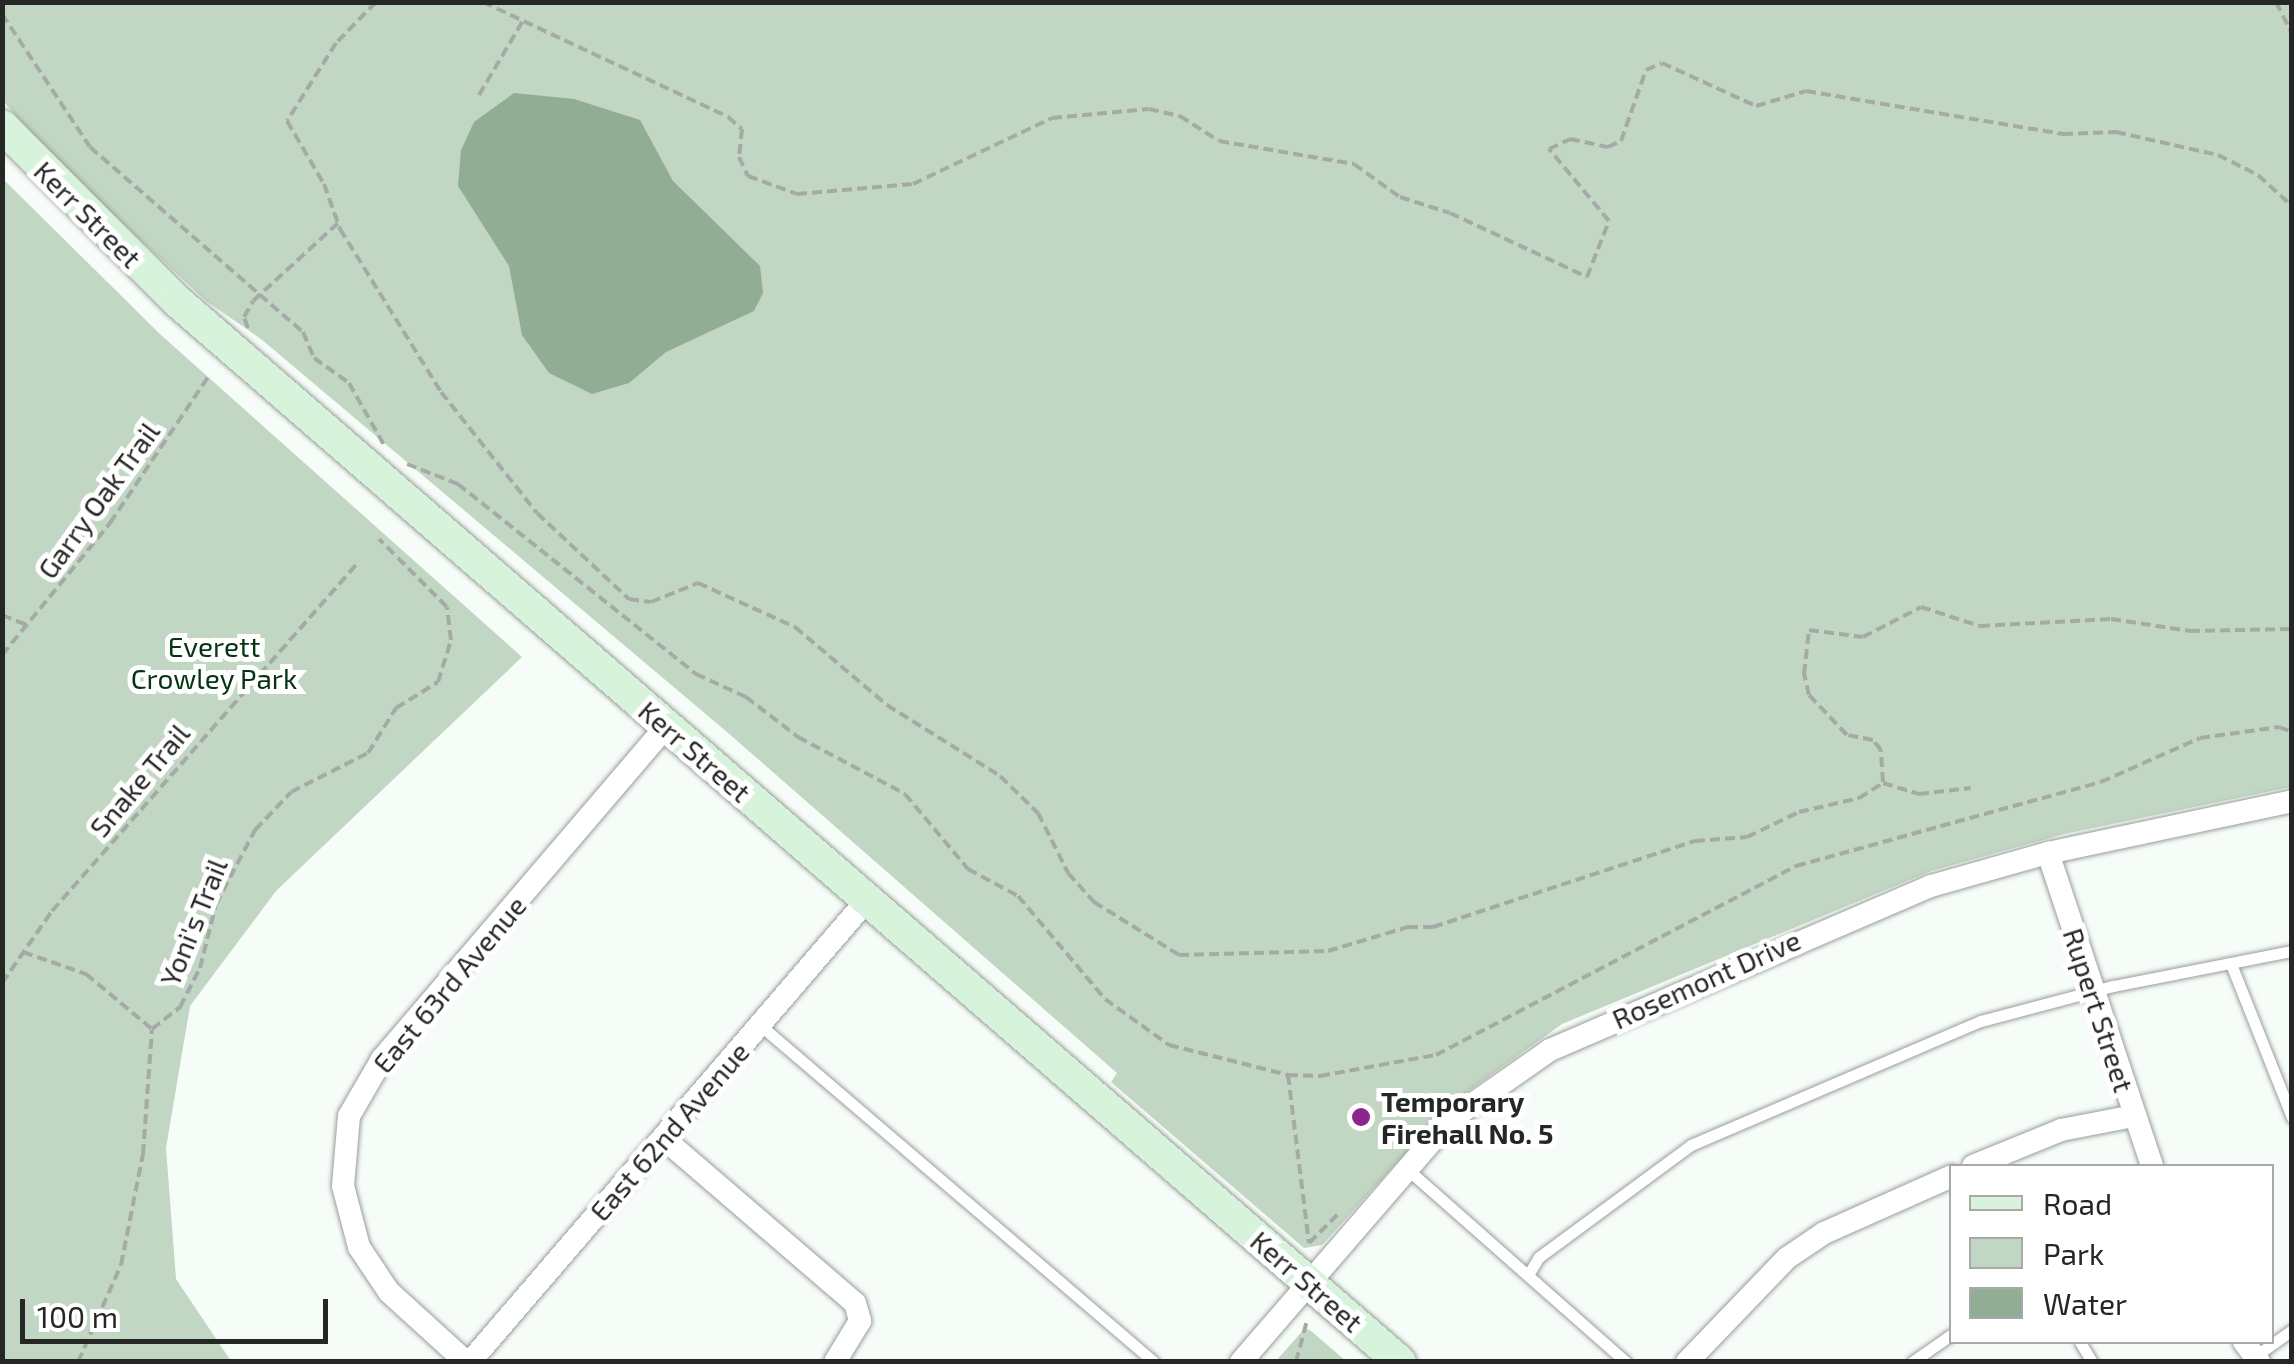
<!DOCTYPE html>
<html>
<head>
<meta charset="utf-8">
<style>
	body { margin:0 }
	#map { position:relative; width:2294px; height:1364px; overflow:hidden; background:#f6fcf7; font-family:"Exo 2",sans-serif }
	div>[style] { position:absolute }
	.green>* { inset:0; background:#c1d6c3 }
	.water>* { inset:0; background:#91ad93 }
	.path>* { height:4px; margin-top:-2px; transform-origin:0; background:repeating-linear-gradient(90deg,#a6aaa6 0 10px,transparent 0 15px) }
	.roads { filter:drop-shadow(0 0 2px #999e9a) drop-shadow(0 0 2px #999e9a) }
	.lane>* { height:11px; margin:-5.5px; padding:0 5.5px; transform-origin:5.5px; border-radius:5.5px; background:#fff }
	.street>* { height:22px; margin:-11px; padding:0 11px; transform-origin:11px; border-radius:11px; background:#fff }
	.secondary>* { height:32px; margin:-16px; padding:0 16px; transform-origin:16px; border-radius:16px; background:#d8f3dc }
	.dots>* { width:28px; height:28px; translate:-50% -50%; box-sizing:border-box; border:5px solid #fff; border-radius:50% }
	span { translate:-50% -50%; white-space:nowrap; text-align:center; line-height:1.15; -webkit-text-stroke:10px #fff; paint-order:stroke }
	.street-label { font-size:28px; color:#252725 }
	.park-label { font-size:28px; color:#043411 }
	.poi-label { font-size:28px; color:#252725; font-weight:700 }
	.left { translate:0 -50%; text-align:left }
	.frame { position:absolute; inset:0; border:5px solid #252725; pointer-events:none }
	.legend { position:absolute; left:1949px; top:1164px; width:325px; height:180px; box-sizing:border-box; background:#fff; border:2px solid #a8a9a8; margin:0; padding:12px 18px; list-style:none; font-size:30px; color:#252725 }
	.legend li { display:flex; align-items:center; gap:20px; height:50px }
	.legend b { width:50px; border:2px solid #a8a9a8 }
	.scale { position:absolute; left:20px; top:1299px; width:308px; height:45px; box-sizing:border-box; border:5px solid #252725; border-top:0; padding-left:12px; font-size:30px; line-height:35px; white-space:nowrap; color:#252725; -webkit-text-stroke:8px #fff; paint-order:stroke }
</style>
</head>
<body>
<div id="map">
	<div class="green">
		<div style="clip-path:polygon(2px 3px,2291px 3px,2291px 787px,2064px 834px,1931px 871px,1562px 1024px,1449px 1105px,1322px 1245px,1304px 1248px,1111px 1082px,1117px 1073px,727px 732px,261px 339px,206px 301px,62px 167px,3px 101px)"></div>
		<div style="clip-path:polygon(3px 179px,161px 335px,522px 657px,276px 891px,190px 1006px,166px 1148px,176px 1279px,231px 1361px,3px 1361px)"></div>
		<div style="clip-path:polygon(1305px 1328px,1311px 1331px,1346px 1361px,1276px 1361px)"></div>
	</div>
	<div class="water">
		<div style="clip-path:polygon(514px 93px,574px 99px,640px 120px,673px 181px,760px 266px,763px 293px,754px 311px,666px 352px,629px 383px,592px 394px,549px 373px,522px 335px,509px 266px,458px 186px,461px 150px,474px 122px)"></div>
	</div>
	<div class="path">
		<div style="left:376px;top:2px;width:57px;rotate:134.3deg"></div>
		<div style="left:336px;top:43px;width:92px;rotate:122.1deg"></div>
		<div style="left:287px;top:121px;width:73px;rotate:59.6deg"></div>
		<div style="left:324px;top:184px;width:48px;rotate:70.4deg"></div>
		<div style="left:340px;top:229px;width:192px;rotate:58.2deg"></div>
		<div style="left:441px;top:392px;width:154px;rotate:51.6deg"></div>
		<div style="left:537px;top:513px;width:126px;rotate:43.1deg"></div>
		<div style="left:629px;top:599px;width:22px;rotate:8deg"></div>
		<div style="left:651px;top:602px;width:51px;rotate:-22deg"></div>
		<div style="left:698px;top:583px;width:107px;rotate:24.4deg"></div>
		<div style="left:795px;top:627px;width:121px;rotate:40.3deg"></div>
		<div style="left:887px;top:705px;width:133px;rotate:32.1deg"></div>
		<div style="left:1000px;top:776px;width:53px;rotate:44.2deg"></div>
		<div style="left:1038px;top:813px;width:67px;rotate:63.4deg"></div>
		<div style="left:1068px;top:873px;width:39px;rotate:48deg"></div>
		<div style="left:1094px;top:902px;width:100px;rotate:31.9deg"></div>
		<div style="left:1179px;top:955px;width:149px;rotate:-1.5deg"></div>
		<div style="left:1328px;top:951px;width:84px;rotate:-16.7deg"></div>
		<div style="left:1408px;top:927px;width:25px"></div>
		<div style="left:1433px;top:927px;width:276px;rotate:-18.2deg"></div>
		<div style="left:1695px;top:841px;width:52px;rotate:-4.4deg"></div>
		<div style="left:1747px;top:837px;width:58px;rotate:-25.7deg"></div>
		<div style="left:1799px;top:812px;width:62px;rotate:-13.1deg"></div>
		<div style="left:1859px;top:798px;width:28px;rotate:-32deg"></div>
		<div style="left:483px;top:2px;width:271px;rotate:25.1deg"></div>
		<div style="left:728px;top:117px;width:18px;rotate:41deg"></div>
		<div style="left:742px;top:129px;width:28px;rotate:96deg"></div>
		<div style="left:739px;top:157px;width:21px;rotate:65deg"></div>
		<div style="left:748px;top:176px;width:52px;rotate:20.2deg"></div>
		<div style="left:797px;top:194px;width:116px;rotate:-4.9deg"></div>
		<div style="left:913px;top:184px;width:154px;rotate:-25.4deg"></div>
		<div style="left:1052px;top:118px;width:97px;rotate:-5.3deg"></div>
		<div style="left:1149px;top:109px;width:32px;rotate:13deg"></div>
		<div style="left:1180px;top:116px;width:46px;rotate:32.7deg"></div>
		<div style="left:1219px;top:141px;width:137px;rotate:9.7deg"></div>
		<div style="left:1354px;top:164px;width:57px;rotate:35.7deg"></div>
		<div style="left:1400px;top:197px;width:52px;rotate:17.7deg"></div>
		<div style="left:1450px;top:213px;width:151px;rotate:25deg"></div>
		<div style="left:1587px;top:277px;width:60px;rotate:-68.6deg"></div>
		<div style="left:1609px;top:221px;width:94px;rotate:-129.8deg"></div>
		<div style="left:1549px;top:149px;width:23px;rotate:-25deg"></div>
		<div style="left:1570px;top:139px;width:39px;rotate:12deg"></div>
		<div style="left:1608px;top:147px;width:14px;rotate:-25deg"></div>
		<div style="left:1621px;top:141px;width:75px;rotate:-70.6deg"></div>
		<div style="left:1646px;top:70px;width:17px;rotate:-24deg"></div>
		<div style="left:1662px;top:63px;width:103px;rotate:24.6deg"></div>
		<div style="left:1756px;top:106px;width:52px;rotate:-16.7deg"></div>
		<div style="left:1806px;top:91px;width:261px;rotate:9.5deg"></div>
		<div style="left:2063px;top:134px;width:53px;rotate:-2.2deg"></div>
		<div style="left:2116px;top:132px;width:105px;rotate:12.7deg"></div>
		<div style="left:2218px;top:155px;width:45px;rotate:26.6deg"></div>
		<div style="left:2258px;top:175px;width:46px;rotate:42.4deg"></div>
		<div style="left:2276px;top:2px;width:35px;rotate:63deg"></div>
		<div style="left:2px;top:14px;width:159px;rotate:56.5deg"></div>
		<div style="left:90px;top:147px;width:282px;rotate:41deg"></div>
		<div style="left:303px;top:332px;width:28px;rotate:67deg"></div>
		<div style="left:314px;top:358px;width:43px;rotate:35.5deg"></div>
		<div style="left:349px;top:383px;width:71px;rotate:60.6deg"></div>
		<div style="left:479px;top:95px;width:88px;rotate:-59.4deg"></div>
		<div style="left:248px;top:328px;width:12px;rotate:-110deg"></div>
		<div style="left:244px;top:317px;width:18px;rotate:-61deg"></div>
		<div style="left:253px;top:301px;width:115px;rotate:-42.5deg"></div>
		<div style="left:407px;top:464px;width:55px;rotate:21.4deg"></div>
		<div style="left:458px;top:484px;width:305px;rotate:38.6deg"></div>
		<div style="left:696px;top:674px;width:55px;rotate:24.7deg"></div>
		<div style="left:746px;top:697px;width:66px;rotate:37.6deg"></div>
		<div style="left:798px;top:737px;width:121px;rotate:28deg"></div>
		<div style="left:905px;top:794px;width:98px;rotate:50deg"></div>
		<div style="left:968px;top:869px;width:57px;rotate:28.4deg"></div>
		<div style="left:1018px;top:896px;width:135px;rotate:49.8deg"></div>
		<div style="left:1105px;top:999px;width:79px;rotate:35.7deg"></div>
		<div style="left:1169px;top:1045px;width:123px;rotate:14.1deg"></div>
		<div style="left:1288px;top:1075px;width:32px;rotate:2deg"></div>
		<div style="left:1320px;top:1076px;width:118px;rotate:-10.3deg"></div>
		<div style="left:1436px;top:1055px;width:407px;rotate:-27.7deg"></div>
		<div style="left:1796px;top:866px;width:316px;rotate:-15.4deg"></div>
		<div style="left:2101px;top:782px;width:108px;rotate:-24deg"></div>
		<div style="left:2200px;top:738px;width:80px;rotate:-7.9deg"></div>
		<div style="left:2279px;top:727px;width:14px;rotate:21deg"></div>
		<div style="left:2px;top:615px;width:27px;rotate:22deg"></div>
		<div style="left:2px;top:655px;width:171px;rotate:-50.7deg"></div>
		<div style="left:110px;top:523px;width:179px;rotate:-56.1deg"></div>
		<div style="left:1883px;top:782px;width:32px;rotate:-94deg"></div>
		<div style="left:1881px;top:750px;width:13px;rotate:-129deg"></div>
		<div style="left:1873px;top:740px;width:26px;rotate:-169deg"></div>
		<div style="left:1847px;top:735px;width:55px;rotate:-133.5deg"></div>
		<div style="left:1809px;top:695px;width:22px;rotate:-103deg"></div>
		<div style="left:1804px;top:674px;width:44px;rotate:-83.5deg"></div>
		<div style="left:1809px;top:630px;width:54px;rotate:7.4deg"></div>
		<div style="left:1863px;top:637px;width:65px;rotate:-27.3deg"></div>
		<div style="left:1921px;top:607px;width:62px;rotate:17.9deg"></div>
		<div style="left:1980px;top:626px;width:131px;rotate:-3.1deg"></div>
		<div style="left:2111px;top:619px;width:80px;rotate:8.6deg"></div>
		<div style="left:2190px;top:631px;width:102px;rotate:-1.1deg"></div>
		<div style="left:1883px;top:783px;width:38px;rotate:17deg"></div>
		<div style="left:1919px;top:794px;width:52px;rotate:-6.6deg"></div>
		<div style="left:23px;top:952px;width:67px;rotate:19.2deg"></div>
		<div style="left:86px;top:974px;width:86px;rotate:39.8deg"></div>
		<div style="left:2px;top:983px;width:88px;rotate:-55.2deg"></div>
		<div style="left:52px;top:911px;width:461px;rotate:-48.7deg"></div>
		<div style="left:1288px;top:1075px;width:169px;rotate:82.9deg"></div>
		<div style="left:1309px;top:1243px;width:40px;rotate:-45deg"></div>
		<div style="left:78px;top:1362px;width:106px;rotate:-66.1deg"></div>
		<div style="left:121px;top:1265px;width:113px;rotate:-78.8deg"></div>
		<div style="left:143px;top:1154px;width:125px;rotate:-85.9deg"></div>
		<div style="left:152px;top:1029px;width:36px;rotate:-38deg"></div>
		<div style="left:180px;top:1007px;width:44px;rotate:-62.9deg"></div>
		<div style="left:200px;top:968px;width:66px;rotate:-76deg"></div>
		<div style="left:216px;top:904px;width:84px;rotate:-62.2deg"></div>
		<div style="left:255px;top:830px;width:52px;rotate:-46.5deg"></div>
		<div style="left:291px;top:792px;width:86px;rotate:-26.9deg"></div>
		<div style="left:368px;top:753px;width:53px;rotate:-58.1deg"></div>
		<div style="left:396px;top:708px;width:49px;rotate:-31.8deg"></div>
		<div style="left:438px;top:682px;width:44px;rotate:-72.8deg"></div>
		<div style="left:451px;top:640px;width:33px;rotate:-97deg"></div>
		<div style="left:447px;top:607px;width:96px;rotate:-135deg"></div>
		<div style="left:1296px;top:1362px;width:43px;rotate:-75.3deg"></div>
	</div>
	<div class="roads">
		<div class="lane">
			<div style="left:2231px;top:964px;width:165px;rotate:68.3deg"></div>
			<div style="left:760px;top:1025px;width:518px;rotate:40.54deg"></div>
			<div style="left:1406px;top:1168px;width:293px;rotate:41.4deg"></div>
			<div style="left:1528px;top:1275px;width:21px;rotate:-59deg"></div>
			<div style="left:1539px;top:1257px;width:189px;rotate:-36.4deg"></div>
			<div style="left:1691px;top:1145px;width:315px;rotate:-23.2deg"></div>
			<div style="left:1981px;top:1021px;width:137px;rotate:-14.9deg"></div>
			<div style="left:2113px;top:986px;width:182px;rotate:-11.1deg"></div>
			<div style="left:2080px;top:1342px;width:23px;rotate:59deg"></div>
			<div style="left:2254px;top:1357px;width:47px;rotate:-35.4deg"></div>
			<div style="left:1912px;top:1362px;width:49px;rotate:-35deg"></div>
		</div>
		<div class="street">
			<div style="left:2048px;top:853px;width:330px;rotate:71.6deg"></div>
			<div style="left:663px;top:1138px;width:253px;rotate:40.7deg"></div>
			<div style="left:855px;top:1303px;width:19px;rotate:74deg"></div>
			<div style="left:860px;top:1321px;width:48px;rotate:121.4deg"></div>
			<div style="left:1973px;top:1166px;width:95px;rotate:-22.2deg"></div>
			<div style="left:2061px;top:1130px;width:74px;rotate:-10.9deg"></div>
			<div style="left:2244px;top:1342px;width:25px;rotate:53deg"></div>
			<div style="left:466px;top:1362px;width:104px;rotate:-137.7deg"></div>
			<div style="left:389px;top:1292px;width:54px;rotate:-123.7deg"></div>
			<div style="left:359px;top:1247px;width:63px;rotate:-104.7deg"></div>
			<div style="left:343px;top:1186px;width:70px;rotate:-85.1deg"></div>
			<div style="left:349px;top:1116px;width:66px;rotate:-59.9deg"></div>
			<div style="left:382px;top:1059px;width:438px;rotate:-49.5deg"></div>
			<div style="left:470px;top:1362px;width:609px;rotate:-49.33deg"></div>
			<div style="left:1241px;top:1362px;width:320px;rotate:-49.2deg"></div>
			<div style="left:1450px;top:1120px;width:122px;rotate:-35deg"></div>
			<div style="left:1550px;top:1050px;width:415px;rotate:-23.3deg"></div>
			<div style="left:1931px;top:886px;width:122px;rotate:-15.8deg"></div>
			<div style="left:2048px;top:853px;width:249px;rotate:-12deg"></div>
			<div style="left:1687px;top:1362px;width:144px;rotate:-46.1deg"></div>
			<div style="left:1787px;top:1258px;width:45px;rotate:-34deg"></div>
			<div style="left:1824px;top:1233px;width:140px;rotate:-24deg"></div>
		</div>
		<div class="secondary">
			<div style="left:2px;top:126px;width:247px;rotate:45deg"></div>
			<div style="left:177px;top:301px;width:1619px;rotate:40.94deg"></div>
		</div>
	</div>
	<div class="dots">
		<div style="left:1361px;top:1117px;background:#8c268c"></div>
	</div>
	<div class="street-label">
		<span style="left:88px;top:214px;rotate:45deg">Kerr Street</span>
		<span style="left:98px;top:500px;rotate:-54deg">Garry Oak Trail</span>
		<span style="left:695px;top:751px;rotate:41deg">Kerr Street</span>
		<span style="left:139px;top:780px;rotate:-50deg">Snake Trail</span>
		<span style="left:193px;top:922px;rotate:-68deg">Yoni's Trail</span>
		<span style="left:1706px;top:979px;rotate:-24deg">Rosemont Drive</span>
		<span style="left:449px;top:984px;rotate:-50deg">East 63rd Avenue</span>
		<span style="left:2099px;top:1010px;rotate:72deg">Rupert Street</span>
		<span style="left:669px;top:1131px;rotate:-49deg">East 62nd Avenue</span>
		<span style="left:1307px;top:1281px;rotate:41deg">Kerr Street</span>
	</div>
	<div class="park-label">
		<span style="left:214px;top:662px">Everett<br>Crowley Park</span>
	</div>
	<div class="poi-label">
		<span class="left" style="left:1381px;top:1117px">Temporary<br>Firehall No. 5</span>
	</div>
	<div class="frame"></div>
	<ul class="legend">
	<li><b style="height:12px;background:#d8f3dc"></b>Road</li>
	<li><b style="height:28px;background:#c1d6c3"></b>Park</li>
	<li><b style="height:28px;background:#91ad93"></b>Water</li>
	</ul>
	<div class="scale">100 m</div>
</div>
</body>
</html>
